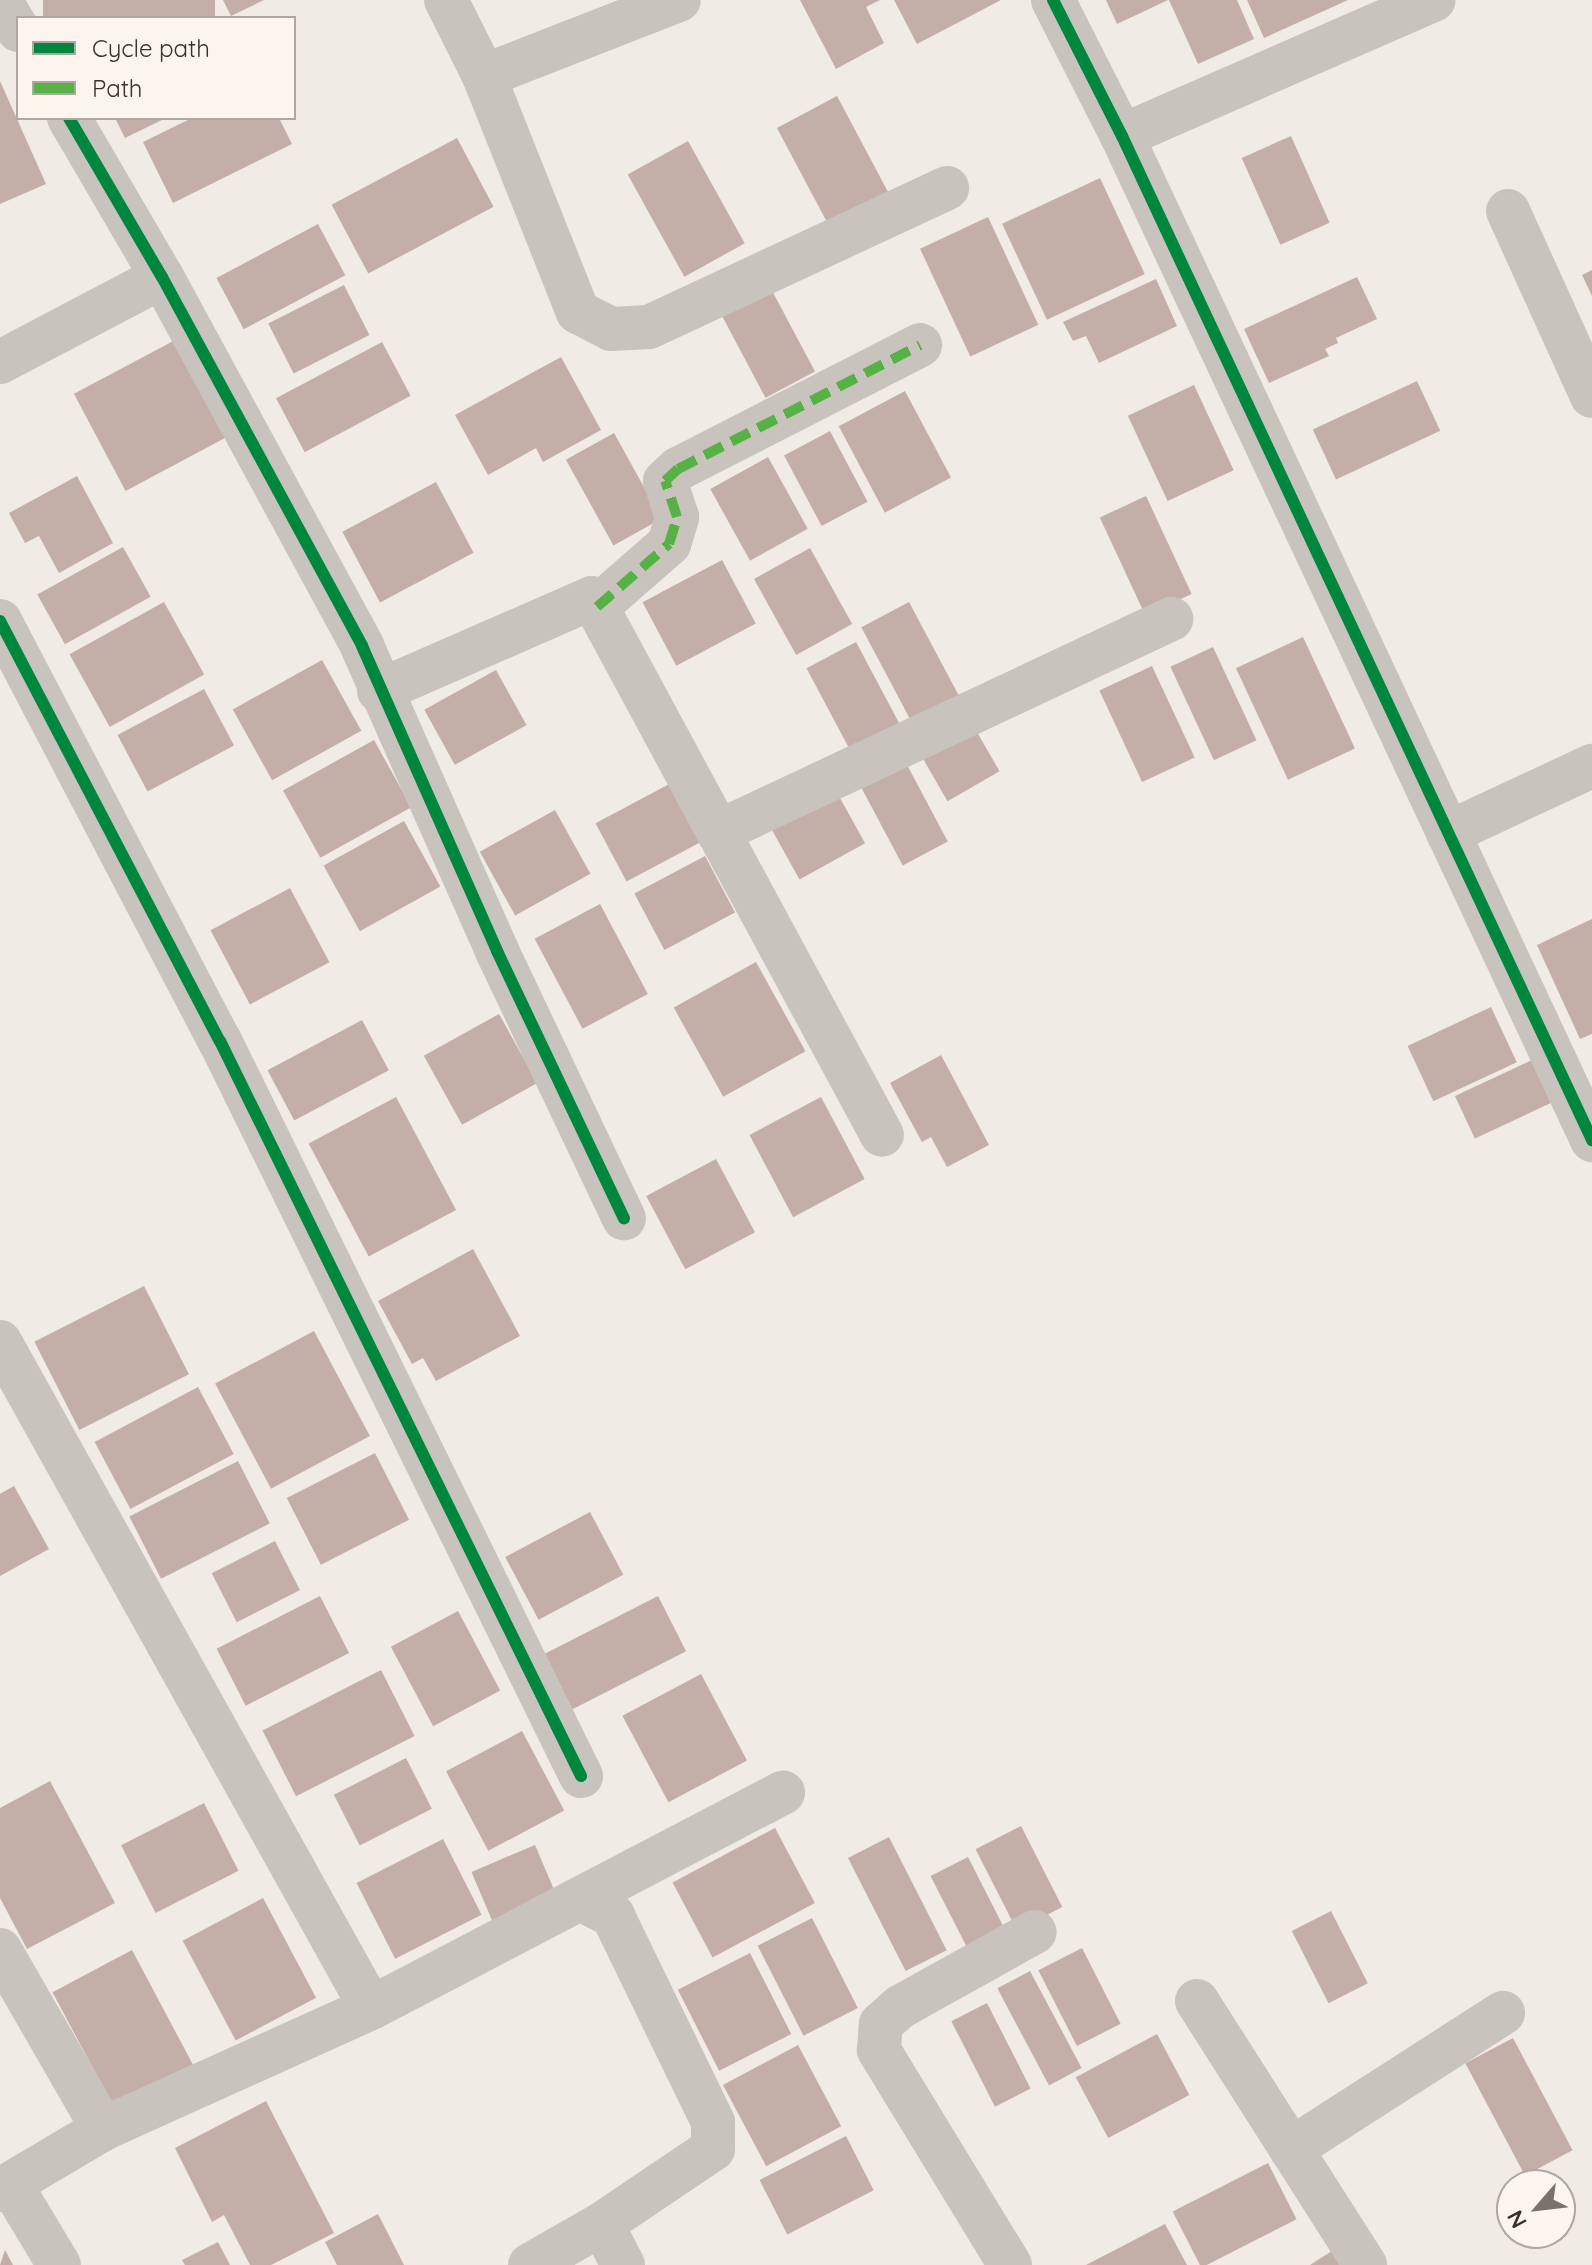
<!DOCTYPE html>
<html>
<head>
<meta charset="utf-8">
<style>
	body { margin:0 }
	#map { position:relative; width:1592px; height:2265px; overflow:hidden; background:#f0ebe5; font-family:Quicksand,sans-serif }
	div>[style] { position:absolute }
	.building>* { inset:0; background:#c3afa7; transform-origin:0 0 }
	.minor>* { height:44px; margin:-22px; padding:0 22px; transform-origin:22px; border-radius:22px; background:#c9c3be }
	.quiet>* { height:10px; margin-top:-5px; transform-origin:0; background:repeating-linear-gradient(90deg,#57b246 0 20px,transparent 0 30px) }
	.cycleway>* { height:12px; margin:-6px; padding:0 6px; transform-origin:6px; border-radius:6px; background:#00873e }
	span { translate:-50% -50%; white-space:nowrap; text-align:center; line-height:1.15; -webkit-text-stroke:6px #fbf5ee; paint-order:stroke }
	.legend { position:absolute; left:16px; top:16px; width:280px; height:104px; box-sizing:border-box; background:#fbf5ee; border:2px solid #aea6a0; margin:0; padding:10px 14px; list-style:none; font-size:24px; color:#3b302b }
	.legend li { display:flex; align-items:center; gap:16px; height:40px }
	.legend b { width:40px; border:2px solid #aea6a0 }
	.north { position:absolute; left:1496px; top:2169px; width:80px; height:80px; box-sizing:border-box; background:#fbf5ee; border:2px solid #aea6a0; border-radius:50%; rotate:242deg; font-size:22px; font-weight:700; line-height:32px; text-align:center; color:#3b302b }
	.north::after { content:''; display:block; margin:auto; width:28px; height:36px; background:#7a716c; clip-path:polygon(50% 0,100% 100%,50% 72%,0 100%) }
</style>
</head>
<body>
<div id="map">
	<div class="building">
		<div style="left:43px;top:0;width:172px;height:20px"></div>
		<div style="clip-path:polygon(223px 0,264px 0,231px 16px)"></div>
		<div style="clip-path:polygon(800px 0,880px 0,866px 7px,884px 43px,836px 69px)"></div>
		<div style="clip-path:polygon(894px 0,1001px 0,917px 44px)"></div>
		<div style="clip-path:polygon(1106px 0,1168px 0,1117px 24px)"></div>
		<div style="clip-path:polygon(1169px 0,1237px 0,1254px 39px,1198px 64px)"></div>
		<div style="clip-path:polygon(1247px 0,1348px 0,1264px 38px)"></div>
		<div style="clip-path:polygon(0 81px,46px 184px,0 204px)"></div>
		<div style="left:837px;top:96px;width:115px;height:68px;rotate:62deg"></div>
		<div style="clip-path:polygon(115px 118px,166px 118px,125px 138px)"></div>
		<div style="clip-path:polygon(192px 118px,279px 118px,292px 144px,173px 203px,143px 142px)"></div>
		<div style="left:1291px;top:136px;width:95px;height:54px;rotate:66deg"></div>
		<div style="left:457px;top:138px;width:78px;height:142px;rotate:62deg"></div>
		<div style="left:688px;top:141px;width:117px;height:69px;rotate:61deg"></div>
		<div style="left:1100px;top:178px;width:106px;height:108px;rotate:65deg"></div>
		<div style="left:988px;top:217px;width:119px;height:75px;rotate:65deg"></div>
		<div style="left:318px;top:224px;width:58px;height:115px;rotate:62deg"></div>
		<div style="clip-path:polygon(1592px 270px,1592px 296px,1582px 275px)"></div>
		<div style="clip-path:polygon(1357px 277px,1377px 319px,1336px 338px,1338px 343px,1325px 349px,1329px 356px,1269px 383px,1244px 329px)"></div>
		<div style="clip-path:polygon(1156px 279px,1177px 326px,1099px 363px,1086px 336px,1073px 341px,1063px 322px)"></div>
		<div style="left:344px;top:285px;width:56px;height:85px;rotate:63deg"></div>
		<div style="left:769px;top:285px;width:98px;height:56px;rotate:62deg"></div>
		<div style="left:179px;top:338px;width:110px;height:119px;rotate:62deg"></div>
		<div style="left:382px;top:342px;width:61px;height:120px;rotate:62deg"></div>
		<div style="clip-path:polygon(561px 357px,601px 430px,543px 462px,536px 448px,488px 475px,455px 415px)"></div>
		<div style="left:1417px;top:381px;width:55px;height:115px;rotate:65deg"></div>
		<div style="left:1194px;top:385px;width:94px;height:73px;rotate:65deg"></div>
		<div style="left:905px;top:391px;width:98px;height:75px;rotate:62deg"></div>
		<div style="left:830px;top:431px;width:80px;height:52px;rotate:62deg"></div>
		<div style="left:614px;top:433px;width:98px;height:55px;rotate:61deg"></div>
		<div style="left:768px;top:457px;width:82px;height:66px;rotate:61deg"></div>
		<div style="clip-path:polygon(77px 476px,113px 543px,59px 573px,39px 536px,25px 543px,9px 513px)"></div>
		<div style="left:436px;top:482px;width:80px;height:106px;rotate:62deg"></div>
		<div style="left:1146px;top:496px;width:108px;height:51px;rotate:65deg"></div>
		<div style="left:123px;top:547px;width:57px;height:98px;rotate:61deg"></div>
		<div style="left:810px;top:548px;width:87px;height:64px;rotate:61deg"></div>
		<div style="left:722px;top:560px;width:72px;height:90px;rotate:62deg"></div>
		<div style="left:164px;top:602px;width:83px;height:108px;rotate:61deg"></div>
		<div style="left:909px;top:602px;width:106px;height:54px;rotate:62deg"></div>
		<div style="left:1303px;top:637px;width:123px;height:74px;rotate:65deg"></div>
		<div style="left:856px;top:642px;width:100px;height:56px;rotate:62deg"></div>
		<div style="left:1213px;top:647px;width:103px;height:47px;rotate:65deg"></div>
		<div style="left:322px;top:660px;width:81px;height:102px;rotate:61deg"></div>
		<div style="left:1152px;top:666px;width:101px;height:58px;rotate:65deg"></div>
		<div style="left:496px;top:670px;width:63px;height:82px;rotate:61deg"></div>
		<div style="left:204px;top:689px;width:64px;height:98px;rotate:62deg"></div>
		<div style="left:974px;top:727px;width:51px;height:60px;rotate:60deg"></div>
		<div style="left:374px;top:740px;width:77px;height:104px;rotate:61deg"></div>
		<div style="left:906px;top:763px;width:89px;height:51px;rotate:62deg"></div>
		<div style="left:675px;top:781px;width:66px;height:90px;rotate:62deg"></div>
		<div style="left:835px;top:789px;width:62px;height:75px;rotate:61deg"></div>
		<div style="left:555px;top:810px;width:73px;height:86px;rotate:61deg"></div>
		<div style="left:404px;top:821px;width:75px;height:92px;rotate:61deg"></div>
		<div style="left:705px;top:856px;width:64px;height:80px;rotate:62deg"></div>
		<div style="left:290px;top:888px;width:84px;height:90px;rotate:62deg"></div>
		<div style="left:600px;top:904px;width:102px;height:74px;rotate:62deg"></div>
		<div style="clip-path:polygon(1592px 919px,1592px 1034px,1580px 1039px,1537px 945px)"></div>
		<div style="left:756px;top:962px;width:102px;height:94px;rotate:61deg"></div>
		<div style="left:1491px;top:1007px;width:61px;height:92px;rotate:65deg"></div>
		<div style="left:499px;top:1014px;width:79px;height:86px;rotate:61deg"></div>
		<div style="left:362px;top:1020px;width:57px;height:107px;rotate:62deg"></div>
		<div style="clip-path:polygon(941px 1055px,989px 1145px,947px 1167px,931px 1137px,922px 1142px,890px 1083px)"></div>
		<div style="left:1532px;top:1060px;width:47px;height:85px;rotate:65deg"></div>
		<div style="left:396px;top:1097px;width:128px;height:99px;rotate:62deg"></div>
		<div style="left:821px;top:1097px;width:93px;height:81px;rotate:62deg"></div>
		<div style="left:716px;top:1159px;width:83px;height:79px;rotate:62deg"></div>
		<div style="clip-path:polygon(473px 1249px,520px 1336px,436px 1381px,423px 1358px,412px 1364px,378px 1301px)"></div>
		<div style="left:144px;top:1286px;width:99px;height:123px;rotate:63deg"></div>
		<div style="left:314px;top:1331px;width:119px;height:112px;rotate:62deg"></div>
		<div style="left:198px;top:1387px;width:76px;height:117px;rotate:62deg"></div>
		<div style="left:375px;top:1453px;width:75px;height:99px;rotate:63deg"></div>
		<div style="left:238px;top:1461px;width:70px;height:122px;rotate:63deg"></div>
		<div style="clip-path:polygon(14px 1486px,49px 1549px,0 1576px,0 1494px)"></div>
		<div style="left:590px;top:1512px;width:71px;height:96px;rotate:62deg"></div>
		<div style="left:275px;top:1541px;width:55px;height:71px;rotate:63deg"></div>
		<div style="left:320px;top:1596px;width:64px;height:116px;rotate:63deg"></div>
		<div style="left:658px;top:1596px;width:62px;height:132px;rotate:63deg"></div>
		<div style="left:458px;top:1611px;width:90px;height:76px;rotate:62deg"></div>
		<div style="left:381px;top:1670px;width:74px;height:133px;rotate:63deg"></div>
		<div style="left:701px;top:1674px;width:98px;height:89px;rotate:62deg"></div>
		<div style="left:522px;top:1731px;width:90px;height:86px;rotate:62deg"></div>
		<div style="left:406px;top:1758px;width:57px;height:81px;rotate:63deg"></div>
		<div style="clip-path:polygon(50px 1781px,115px 1903px,27px 1949px,0 1898px,0 1808px)"></div>
		<div style="left:204px;top:1803px;width:76px;height:93px;rotate:63deg"></div>
		<div style="left:1021px;top:1826px;width:91px;height:51px;rotate:63deg"></div>
		<div style="left:775px;top:1828px;width:85px;height:116px;rotate:62deg"></div>
		<div style="left:889px;top:1837px;width:127px;height:46px;rotate:63deg"></div>
		<div style="left:443px;top:1839px;width:85px;height:97px;rotate:63deg"></div>
		<div style="left:535px;top:1845px;width:56px;height:69px;rotate:67deg"></div>
		<div style="left:968px;top:1857px;width:87px;height:42px;rotate:63deg"></div>
		<div style="left:263px;top:1898px;width:113px;height:91px;rotate:62deg"></div>
		<div style="left:1331px;top:1911px;width:81px;height:44px;rotate:63deg"></div>
		<div style="left:812px;top:1918px;width:101px;height:61px;rotate:63deg"></div>
		<div style="left:1082px;top:1948px;width:85px;height:49px;rotate:63deg"></div>
		<div style="left:132px;top:1950px;width:130px;height:90px;rotate:62deg"></div>
		<div style="left:750px;top:1953px;width:91px;height:81px;rotate:63deg"></div>
		<div style="left:1030px;top:1971px;width:110px;height:37px;rotate:62deg"></div>
		<div style="left:987px;top:2003px;width:96px;height:40px;rotate:63deg"></div>
		<div style="left:1157px;top:2034px;width:69px;height:92px;rotate:62deg"></div>
		<div style="left:1513px;top:2038px;width:127px;height:54px;rotate:62deg"></div>
		<div style="left:798px;top:2045px;width:92px;height:85px;rotate:62deg"></div>
		<div style="clip-path:polygon(266px 2101px,334px 2233px,271px 2265px,250px 2265px,224px 2215px,212px 2222px,175px 2148px)"></div>
		<div style="left:846px;top:2136px;width:61px;height:97px;rotate:63deg"></div>
		<div style="left:1268px;top:2163px;width:63px;height:107px;rotate:63deg"></div>
		<div style="clip-path:polygon(378px 2214px,404px 2265px,337px 2265px,325px 2242px)"></div>
		<div style="clip-path:polygon(1165px 2224px,1187px 2265px,1086px 2265px)"></div>
		<div style="clip-path:polygon(218px 2242px,230px 2265px,185px 2265px,182px 2260px)"></div>
		<div style="clip-path:polygon(1335px 2249px,1344px 2265px,1310px 2265px)"></div>
		<div style="clip-path:polygon(5px 2250px,13px 2265px,0 2265px)"></div>
	</div>
	<div class="minor">
		<div style="left:0;top:0;width:35px;rotate:59deg"></div>
		<div style="left:446px;top:0;width:85px;rotate:63.4deg"></div>
		<div style="left:484px;top:76px;width:254px;rotate:68.3deg"></div>
		<div style="left:578px;top:312px;width:37px;rotate:27deg"></div>
		<div style="left:611px;top:329px;width:38px;rotate:-3deg"></div>
		<div style="left:649px;top:327px;width:329px;rotate:-25deg"></div>
		<div style="left:1053px;top:0;width:153px;rotate:63.1deg"></div>
		<div style="left:1122px;top:136px;width:1109px;rotate:64.91deg"></div>
		<div style="left:484px;top:76px;width:209px;rotate:-21.3deg"></div>
		<div style="left:69px;top:118px;width:184px;rotate:59.7deg"></div>
		<div style="left:162px;top:277px;width:420px;rotate:61.5deg"></div>
		<div style="left:362px;top:646px;width:334px;rotate:66.1deg"></div>
		<div style="left:497px;top:951px;width:296px;rotate:64.6deg"></div>
		<div style="left:1122px;top:136px;width:340px;rotate:-23.6deg"></div>
		<div style="left:1508px;top:211px;width:203px;rotate:65.6deg"></div>
		<div style="left:0;top:362px;width:183px;rotate:-27.7deg"></div>
		<div style="left:597px;top:607px;width:96px;rotate:-41.2deg"></div>
		<div style="left:669px;top:544px;width:28px;rotate:-73deg"></div>
		<div style="left:677px;top:517px;width:38px;rotate:-108deg"></div>
		<div style="left:665px;top:481px;width:18px;rotate:-43deg"></div>
		<div style="left:678px;top:469px;width:272px;rotate:-27.1deg"></div>
		<div style="left:0;top:621px;width:474px;rotate:62.4deg"></div>
		<div style="left:220px;top:1041px;width:819px;rotate:63.84deg"></div>
		<div style="left:379px;top:691px;width:232px;rotate:-23.6deg"></div>
		<div style="left:592px;top:598px;width:610px;rotate:61.63deg"></div>
		<div style="left:718px;top:832px;width:501px;rotate:-25.18deg"></div>
		<div style="left:1448px;top:833px;width:159px;rotate:-25deg"></div>
		<div style="left:0;top:1342px;width:762px;rotate:60.88deg"></div>
		<div style="left:584px;top:1901px;width:33px;rotate:27deg"></div>
		<div style="left:613px;top:1916px;width:229px;rotate:64.1deg"></div>
		<div style="left:713px;top:2122px;width:27px;rotate:90deg"></div>
		<div style="left:713px;top:2149px;width:134px;rotate:146deg"></div>
		<div style="left:602px;top:2224px;width:46px;rotate:62.9deg"></div>
		<div style="left:0;top:1950px;width:207px;rotate:60.1deg"></div>
		<div style="left:1197px;top:2001px;width:313px;rotate:57.5deg"></div>
		<div style="left:1291px;top:2149px;width:252px;rotate:-32.7deg"></div>
		<div style="left:11px;top:2185px;width:93px;rotate:59deg"></div>
		<div style="left:0;top:2190px;width:120px;rotate:-30.6deg"></div>
		<div style="left:103px;top:2129px;width:294px;rotate:-24.3deg"></div>
		<div style="left:371px;top:2008px;width:465px;rotate:-27.6deg"></div>
		<div style="left:530px;top:2265px;width:83px;rotate:-29.7deg"></div>
		<div style="left:1010px;top:2265px;width:252px;rotate:-121.4deg"></div>
		<div style="left:879px;top:2050px;width:26px;rotate:-86deg"></div>
		<div style="left:881px;top:2024px;width:25px;rotate:-42deg"></div>
		<div style="left:900px;top:2007px;width:154px;rotate:-29.1deg"></div>
	</div>
	<div class="quiet">
		<div style="left:597px;top:607px;width:96px;rotate:-41.2deg"></div>
		<div style="left:669px;top:544px;width:28px;rotate:-73deg"></div>
		<div style="left:677px;top:517px;width:38px;rotate:-108deg"></div>
		<div style="left:665px;top:481px;width:18px;rotate:-43deg"></div>
		<div style="left:678px;top:469px;width:272px;rotate:-27.1deg"></div>
	</div>
	<div class="cycleway">
		<div style="left:1053px;top:0;width:153px;rotate:63.1deg"></div>
		<div style="left:1122px;top:136px;width:1109px;rotate:64.91deg"></div>
		<div style="left:69px;top:118px;width:184px;rotate:59.7deg"></div>
		<div style="left:162px;top:277px;width:420px;rotate:61.5deg"></div>
		<div style="left:362px;top:646px;width:334px;rotate:66.1deg"></div>
		<div style="left:497px;top:951px;width:296px;rotate:64.6deg"></div>
		<div style="left:0;top:621px;width:474px;rotate:62.4deg"></div>
		<div style="left:220px;top:1041px;width:819px;rotate:63.84deg"></div>
	</div>
	<ul class="legend">
	<li><b style="height:10px;background:#00873e"></b>Cycle path</li>
	<li><b style="height:10px;background:#57b246"></b>Path</li>
	</ul>
	<div class="north">N</div>
</div>
</body>
</html>
